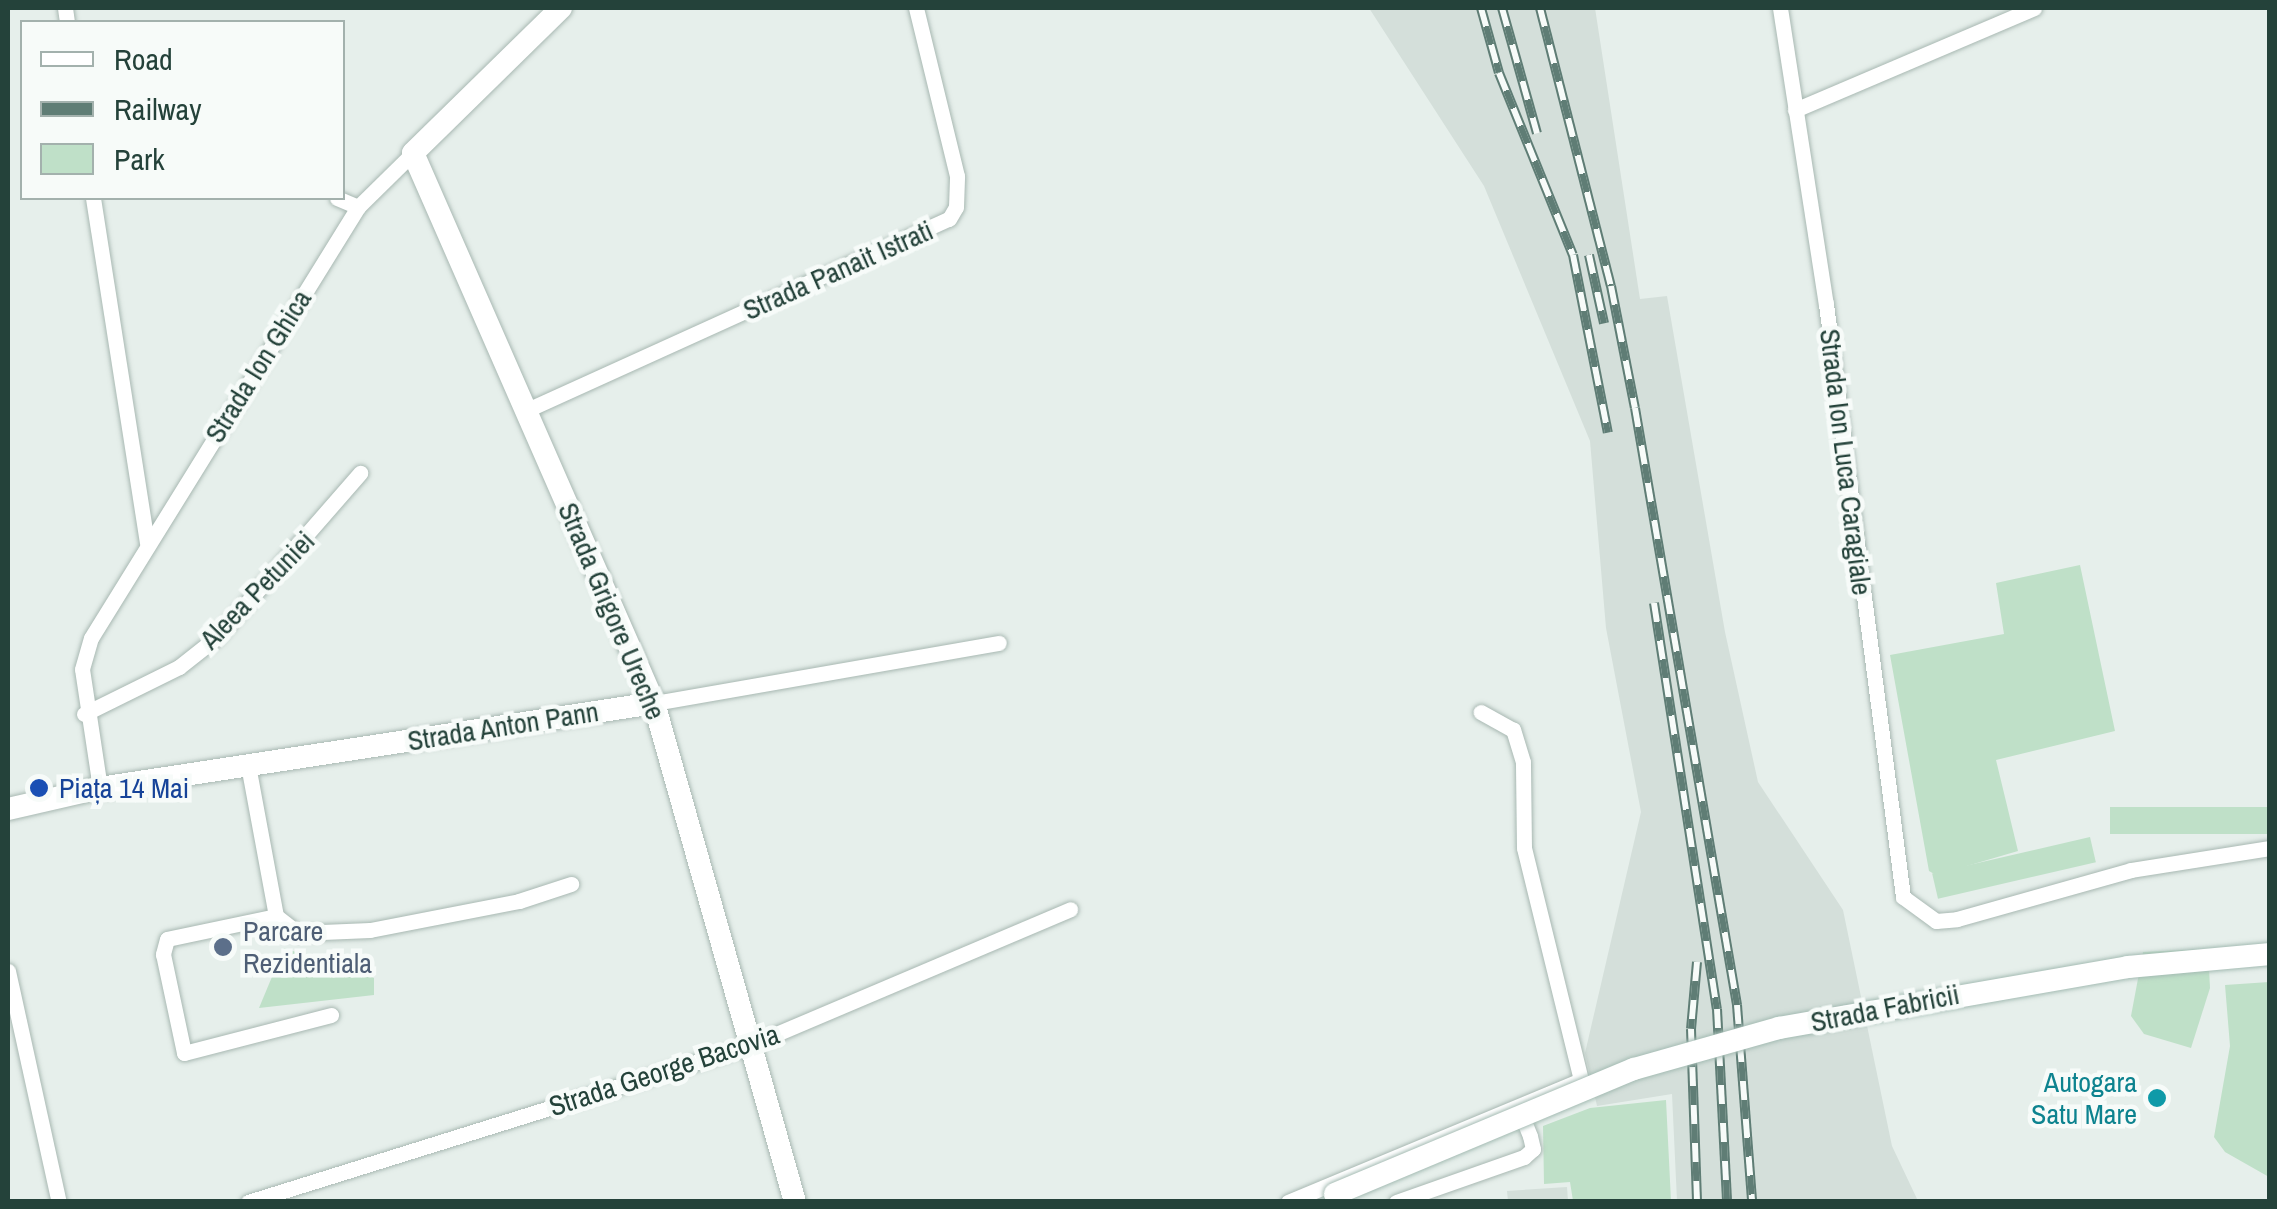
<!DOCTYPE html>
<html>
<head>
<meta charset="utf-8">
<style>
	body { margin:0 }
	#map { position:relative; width:2277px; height:1209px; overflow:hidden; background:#e6efeb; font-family:"Archivo Narrow",sans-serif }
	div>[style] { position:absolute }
	.built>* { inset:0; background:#d4dfda }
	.green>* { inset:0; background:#bfe0c8; transform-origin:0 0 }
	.roads { filter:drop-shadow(0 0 2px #a8b8b2) drop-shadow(0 0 2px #a8b8b2) }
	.street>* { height:15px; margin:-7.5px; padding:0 7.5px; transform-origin:7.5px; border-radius:7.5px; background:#fff }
	.secondary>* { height:22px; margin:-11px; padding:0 11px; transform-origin:11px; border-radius:11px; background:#fff }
	.rail>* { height:10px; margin-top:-5px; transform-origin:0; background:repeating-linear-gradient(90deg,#f7fbf9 0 19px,#5f7d75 0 38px); box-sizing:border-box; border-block:2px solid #5f7d75 }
	.bridges { filter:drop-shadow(0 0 2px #a4bbb3) drop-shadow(0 0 2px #a4bbb3) }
	.secondary-bridge>* { height:22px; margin:-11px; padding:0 11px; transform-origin:11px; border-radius:11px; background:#fff }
	.dots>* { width:28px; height:28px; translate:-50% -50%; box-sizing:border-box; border:5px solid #f7fbf9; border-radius:50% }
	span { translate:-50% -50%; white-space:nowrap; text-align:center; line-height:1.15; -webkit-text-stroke:9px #f7fbf9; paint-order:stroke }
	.street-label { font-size:28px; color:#24423a }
	.transit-label { font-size:28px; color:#164399 }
	.left { translate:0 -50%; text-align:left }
	.service-label { font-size:28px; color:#4e5e75 }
	.culture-label { font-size:28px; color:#0d838f }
	.right { translate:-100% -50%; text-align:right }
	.frame { position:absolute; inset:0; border:10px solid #24423a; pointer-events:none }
	.legend { position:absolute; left:20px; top:20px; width:325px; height:180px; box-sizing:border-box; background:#f7fbf9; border:2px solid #a3b1ad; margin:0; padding:12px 18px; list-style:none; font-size:30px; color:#24423a }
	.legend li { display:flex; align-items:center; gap:20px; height:50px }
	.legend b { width:50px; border:2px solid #a3b1ad }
</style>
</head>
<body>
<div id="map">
	<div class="built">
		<div style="clip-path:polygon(1369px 8px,1595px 8px,1640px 299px,1667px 296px,1725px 632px,1758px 782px,1843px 910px,1892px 1146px,1918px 1201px,1677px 1201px,1672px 1094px,1597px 1106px,1585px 1053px,1641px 812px,1606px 628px,1590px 441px,1484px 186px)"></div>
		<div style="clip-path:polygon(1567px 1187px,1568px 1201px,1508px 1201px,1507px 1191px)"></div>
	</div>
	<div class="green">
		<div style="clip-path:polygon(2080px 565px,2115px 731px,1996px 760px,2018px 851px,1936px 875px,1929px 871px,1890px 655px,2004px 634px,1996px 583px)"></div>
		<div style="left:2269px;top:807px;width:27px;height:159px;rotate:90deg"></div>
		<div style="left:2090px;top:837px;width:26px;height:162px;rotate:77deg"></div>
		<div style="clip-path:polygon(284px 948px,374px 978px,374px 995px,259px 1008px)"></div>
		<div style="clip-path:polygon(2208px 949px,2210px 988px,2191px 1048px,2144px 1034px,2131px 1016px,2143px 952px)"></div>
		<div style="clip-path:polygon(2269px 982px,2270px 982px,2269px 1177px,2225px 1152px,2214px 1137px,2230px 1046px,2225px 985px)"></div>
		<div style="clip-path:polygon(1666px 1100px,1671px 1201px,1573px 1201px,1570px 1182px,1544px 1184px,1543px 1126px,1590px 1108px)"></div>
	</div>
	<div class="roads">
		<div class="street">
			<div style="left:65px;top:8px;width:14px;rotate:82deg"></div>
			<div style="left:1780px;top:8px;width:300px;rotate:81.2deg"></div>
			<div style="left:1826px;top:304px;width:598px;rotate:82.6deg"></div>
			<div style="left:1903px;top:897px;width:41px;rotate:36deg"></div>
			<div style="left:1936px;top:921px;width:21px;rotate:-5deg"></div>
			<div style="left:1957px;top:919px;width:181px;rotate:-15.7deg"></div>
			<div style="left:2131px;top:870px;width:141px;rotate:-9deg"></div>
			<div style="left:1795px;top:110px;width:260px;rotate:-23.1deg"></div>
			<div style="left:93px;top:198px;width:349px;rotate:81.1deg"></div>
			<div style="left:337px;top:198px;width:23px;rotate:23deg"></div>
			<div style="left:527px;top:410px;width:463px;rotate:-24.4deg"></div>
			<div style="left:949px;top:219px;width:14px;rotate:-60deg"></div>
			<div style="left:956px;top:207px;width:31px;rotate:-88deg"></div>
			<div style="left:957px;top:176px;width:173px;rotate:-103.7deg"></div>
			<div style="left:654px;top:703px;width:350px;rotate:-9.9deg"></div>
			<div style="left:84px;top:714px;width:106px;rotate:-26.3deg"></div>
			<div style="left:179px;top:667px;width:48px;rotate:-38.3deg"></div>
			<div style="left:217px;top:637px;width:218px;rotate:-48.9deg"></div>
			<div style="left:248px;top:765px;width:154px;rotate:79.5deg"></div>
			<div style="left:276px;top:916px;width:28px;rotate:38deg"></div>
			<div style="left:298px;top:933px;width:72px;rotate:-2.4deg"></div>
			<div style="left:370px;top:930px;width:152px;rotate:-11deg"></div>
			<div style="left:519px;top:901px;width:55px;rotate:-18.1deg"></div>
			<div style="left:100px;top:788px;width:120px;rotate:-98.6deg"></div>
			<div style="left:82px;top:669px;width:32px;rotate:-74deg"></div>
			<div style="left:91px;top:638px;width:507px;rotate:-58.22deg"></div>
			<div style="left:358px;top:207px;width:77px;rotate:-44.5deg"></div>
			<div style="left:276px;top:916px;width:111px;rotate:168.1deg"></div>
			<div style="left:167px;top:939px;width:16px;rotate:105deg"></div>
			<div style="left:163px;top:954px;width:101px;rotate:78deg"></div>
			<div style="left:184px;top:1053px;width:152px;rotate:-14.5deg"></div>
			<div style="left:8px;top:971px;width:237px;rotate:77.6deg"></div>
			<div style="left:248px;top:1202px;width:524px;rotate:-17.33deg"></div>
			<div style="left:748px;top:1046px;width:350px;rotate:-23deg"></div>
			<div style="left:1288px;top:1202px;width:317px;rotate:-22.6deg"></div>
			<div style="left:1581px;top:1080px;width:239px;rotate:-103.8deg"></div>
			<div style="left:1524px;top:848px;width:86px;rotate:-90.7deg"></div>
			<div style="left:1523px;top:762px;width:34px;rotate:-107deg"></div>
			<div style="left:1513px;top:730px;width:37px;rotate:-151deg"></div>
			<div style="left:1396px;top:1202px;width:136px;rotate:-19.4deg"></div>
			<div style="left:1524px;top:1157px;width:12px;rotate:-42deg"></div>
			<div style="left:1533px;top:1149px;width:13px;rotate:-103deg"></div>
			<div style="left:1530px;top:1136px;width:16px;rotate:-112deg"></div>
			<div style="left:1524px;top:1121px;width:16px;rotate:-153deg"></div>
		</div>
		<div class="secondary">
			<div style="left:561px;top:8px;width:207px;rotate:135.6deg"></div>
			<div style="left:413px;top:153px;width:600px;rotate:66.34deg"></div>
			<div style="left:654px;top:703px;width:519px;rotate:74.22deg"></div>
			<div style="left:8px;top:809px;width:94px;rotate:-12.9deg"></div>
			<div style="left:100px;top:788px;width:560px;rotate:-8.72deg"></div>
		</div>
	</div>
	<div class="rail">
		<div style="left:1481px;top:8px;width:67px;rotate:74.5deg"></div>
		<div style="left:1499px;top:73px;width:196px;rotate:67.9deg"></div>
		<div style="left:1573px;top:255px;width:181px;rotate:78.9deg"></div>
		<div style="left:1502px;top:8px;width:130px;rotate:74.4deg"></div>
		<div style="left:1540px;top:8px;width:287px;rotate:75.7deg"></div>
		<div style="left:1611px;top:286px;width:124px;rotate:78.9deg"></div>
		<div style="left:1635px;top:408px;width:606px;rotate:80.3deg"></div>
		<div style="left:1737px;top:1005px;width:198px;rotate:85.6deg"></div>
		<div style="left:1589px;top:255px;width:70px;rotate:77.6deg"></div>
		<div style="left:1654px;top:603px;width:411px;rotate:81.2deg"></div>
		<div style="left:1717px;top:1009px;width:193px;rotate:87deg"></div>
		<div style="left:1697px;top:962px;width:67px;rotate:95.1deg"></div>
		<div style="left:1691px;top:1029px;width:173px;rotate:88deg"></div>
	</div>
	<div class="bridges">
		<div class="secondary-bridge">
			<div style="left:1335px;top:1194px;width:324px;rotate:-22.7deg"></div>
			<div style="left:1634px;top:1069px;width:151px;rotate:-15.8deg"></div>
			<div style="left:1779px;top:1028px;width:354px;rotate:-9.9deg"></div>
			<div style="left:2128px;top:967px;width:143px;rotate:-5.2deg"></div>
		</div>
	</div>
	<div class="dots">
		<div style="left:39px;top:788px;background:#1a4fb4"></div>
		<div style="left:223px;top:947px;background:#5c6f8a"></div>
		<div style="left:2157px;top:1098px;background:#0f9aa8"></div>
	</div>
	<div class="street-label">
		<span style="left:838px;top:270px;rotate:-24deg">Strada Panait Istrati</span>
		<span style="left:258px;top:366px;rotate:-58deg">Strada Ion Ghica</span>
		<span style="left:1846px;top:462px;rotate:83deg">Strada Ion Luca Caragiale</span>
		<span style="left:257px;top:590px;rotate:-46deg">Aleea Petuniei</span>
		<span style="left:612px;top:611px;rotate:67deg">Strada Grigore Ureche</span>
		<span style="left:503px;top:726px;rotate:-9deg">Strada Anton Pann</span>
		<span style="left:1885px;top:1008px;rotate:-11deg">Strada Fabricii</span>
		<span style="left:664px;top:1070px;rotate:-18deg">Strada George Bacovia</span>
	</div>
	<div class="transit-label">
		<span class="left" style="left:59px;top:788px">Piața 14 Mai</span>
	</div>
	<div class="service-label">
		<span class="left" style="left:243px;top:947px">Parcare<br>Rezidentiala</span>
	</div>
	<div class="culture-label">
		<span class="right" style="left:2137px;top:1098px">Autogara<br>Satu Mare</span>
	</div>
	<div class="frame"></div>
	<ul class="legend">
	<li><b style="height:12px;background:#fff"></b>Road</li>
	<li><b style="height:12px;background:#5f7d75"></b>Railway</li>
	<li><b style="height:28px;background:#bfe0c8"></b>Park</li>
	</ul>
</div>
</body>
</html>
